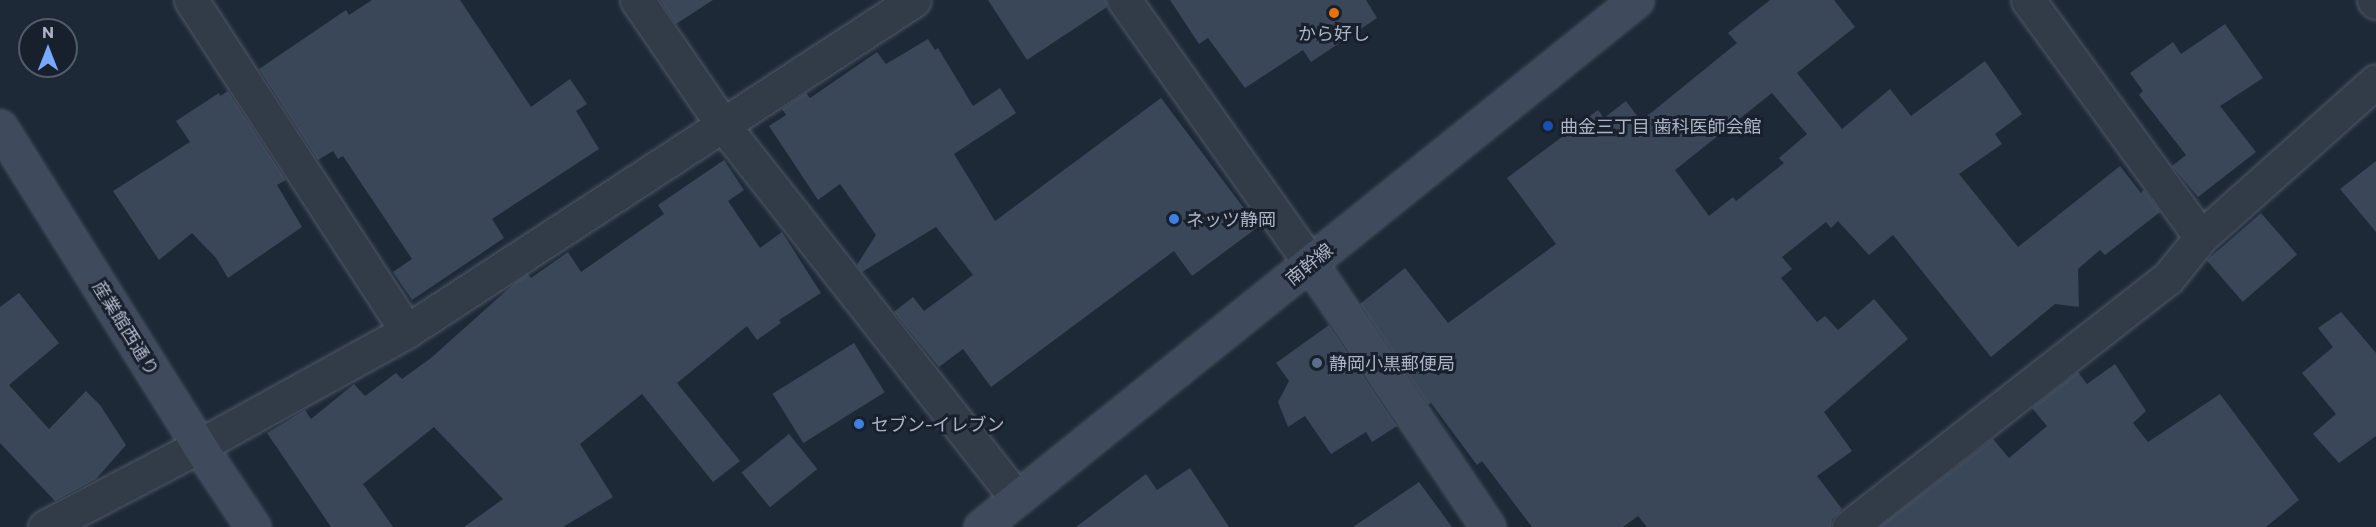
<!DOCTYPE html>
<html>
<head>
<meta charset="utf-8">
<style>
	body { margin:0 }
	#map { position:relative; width:2376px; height:527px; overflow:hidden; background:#1e2938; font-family:Commissioner,"Noto Sans JP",sans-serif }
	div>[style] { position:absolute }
	.building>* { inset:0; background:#3a4759; transform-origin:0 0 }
	.roads { filter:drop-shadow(0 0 2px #4f5867) drop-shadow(0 0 2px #4f5867) }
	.street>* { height:33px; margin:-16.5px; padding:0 16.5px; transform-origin:16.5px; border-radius:16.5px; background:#323b48 }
	.secondary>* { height:33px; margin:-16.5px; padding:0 16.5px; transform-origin:16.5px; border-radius:16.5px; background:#3f4a5c }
	.dots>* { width:16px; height:16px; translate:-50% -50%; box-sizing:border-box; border:3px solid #18202d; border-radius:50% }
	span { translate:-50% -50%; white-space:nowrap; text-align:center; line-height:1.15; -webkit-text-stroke:6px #18202d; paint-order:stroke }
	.poi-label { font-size:18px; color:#acb5c6 }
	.left { translate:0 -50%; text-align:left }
	.street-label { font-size:18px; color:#acb5c6 }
	.north { position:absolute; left:18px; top:18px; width:60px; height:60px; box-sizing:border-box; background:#18202d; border:2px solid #535c6a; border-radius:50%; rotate:0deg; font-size:16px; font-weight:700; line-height:24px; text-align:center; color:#acb5c6 }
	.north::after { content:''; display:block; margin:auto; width:21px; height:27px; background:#7af; clip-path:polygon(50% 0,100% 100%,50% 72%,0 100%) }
</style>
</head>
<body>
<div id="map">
	<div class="building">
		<div style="clip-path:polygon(372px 0,460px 0,531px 107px,570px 79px,587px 104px,576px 111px,599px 149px,492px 219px,504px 238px,412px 300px,393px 272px,412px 259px,343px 156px,338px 159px,333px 151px,318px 160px,259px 69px,346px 10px,349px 15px)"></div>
		<div style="clip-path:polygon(660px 0,713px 0,676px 24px)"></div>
		<div style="clip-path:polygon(988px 0,1106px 0,1107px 7px,1027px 60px)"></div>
		<div style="clip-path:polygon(1170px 0,1366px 0,1377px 18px,1311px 62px,1303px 50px,1245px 88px,1208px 38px,1199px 44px)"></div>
		<div style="clip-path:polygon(evenodd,1770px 0,1834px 0,1855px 27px,1797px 73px,1842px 129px,1890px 89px,1911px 116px,1985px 61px,2022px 114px,1995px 134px,2002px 144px,1959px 174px,2018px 247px,2120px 166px,2141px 193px,2144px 190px,2160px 212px,2105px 255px,2100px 250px,2078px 269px,2079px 307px,2055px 304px,1991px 357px,1893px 235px,1869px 255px,1838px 221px,1831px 228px,1826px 222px,1782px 257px,1792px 269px,1781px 278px,1817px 322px,1825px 316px,1838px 330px,1874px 299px,1908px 339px,1824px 412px,1852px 451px,1817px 476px,1842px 509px,1832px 519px,1831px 527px,1647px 527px,1638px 516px,1623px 527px,1532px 527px,1482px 461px,1477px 465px,1431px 403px,1428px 405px,1360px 304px,1405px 268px,1448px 323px,1556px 244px,1507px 178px,1598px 110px,1604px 118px,1626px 101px,1641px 121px,1737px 43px,1728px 33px,1770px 0,1772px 93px,1807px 134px,1779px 158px,1784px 163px,1736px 201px,1733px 197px,1709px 216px,1675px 170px,1772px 93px)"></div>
		<div style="clip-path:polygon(2225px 24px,2263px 78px,2220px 106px,2256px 152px,2198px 197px,2172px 166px,2186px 155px,2139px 95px,2143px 91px,2130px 73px,2173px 42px,2181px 54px)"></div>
		<div style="clip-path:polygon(928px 39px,935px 50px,938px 48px,973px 106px,1000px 88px,1016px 113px,954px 154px,995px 221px,1161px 98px,1258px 227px,1192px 276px,1174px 251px,991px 387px,963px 349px,939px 367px,894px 312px,913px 297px,924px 311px,973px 275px,936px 227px,862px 272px,857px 265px,876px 235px,840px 184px,818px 200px,769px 126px,786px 115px,782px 109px,806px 93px,810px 98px,877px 52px,886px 64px)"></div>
		<div style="clip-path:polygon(228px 91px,286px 180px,277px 185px,302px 227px,228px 278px,216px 258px,192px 233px,159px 260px,113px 191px,190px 142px,176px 121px,219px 93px,220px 96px)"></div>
		<div style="clip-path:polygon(724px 160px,744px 190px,728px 201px,760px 248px,782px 232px,821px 293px,779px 320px,781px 323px,757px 340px,747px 326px,677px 383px,740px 461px,713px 482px,642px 394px,580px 444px,613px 497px,563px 527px,464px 527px,503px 499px,434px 427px,363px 484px,393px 527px,331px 527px,267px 433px,305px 410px,311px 419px,354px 384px,365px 396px,396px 373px,402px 379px,431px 358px,516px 282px,528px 274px,531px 278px,568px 252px,581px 272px,664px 214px,658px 205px)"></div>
		<div style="clip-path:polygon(2376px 161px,2376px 232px,2340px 189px)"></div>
		<div style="left:2261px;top:213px;width:55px;height:72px;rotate:49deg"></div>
		<div style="clip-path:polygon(19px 293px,59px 343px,9px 385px,49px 429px,86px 391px,100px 405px,126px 445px,96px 479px,55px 501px,0 443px,0 307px)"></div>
		<div style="clip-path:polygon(2341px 312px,2376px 353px,2376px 436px,2339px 463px,2313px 434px,2336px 414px,2302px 373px,2333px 347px,2318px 328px)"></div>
		<div style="clip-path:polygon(1329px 325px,1397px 426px,1372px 442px,1366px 432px,1331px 454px,1305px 416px,1288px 427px,1278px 402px,1289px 381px,1276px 363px)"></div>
		<div style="left:854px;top:343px;width:58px;height:96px;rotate:58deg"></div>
		<div style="clip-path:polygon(2115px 364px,2146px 411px,2133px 423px,2148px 442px,2220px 394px,2299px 500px,2266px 527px,1879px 527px,1993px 439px,2009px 458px,2047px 426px,2032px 408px,2078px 372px,2087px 384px)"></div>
		<div style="left:789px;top:434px;width:45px;height:61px;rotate:51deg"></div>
		<div style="clip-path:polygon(1190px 468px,1229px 527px,1076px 527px,1146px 474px,1157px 490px)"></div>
		<div style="clip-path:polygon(1419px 482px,1452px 527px,1353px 527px)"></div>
	</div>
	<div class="roads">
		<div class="street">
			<div style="left:191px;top:0;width:395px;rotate:56.9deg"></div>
			<div style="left:637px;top:0;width:152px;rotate:55.5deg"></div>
			<div style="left:723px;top:125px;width:475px;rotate:51.8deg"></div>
			<div style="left:1124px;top:0;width:322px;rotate:54.7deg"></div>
			<div style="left:2028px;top:0;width:293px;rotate:53.9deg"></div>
			<div style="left:2374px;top:0;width:3px;rotate:45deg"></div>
			<div style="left:45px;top:527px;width:174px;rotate:-27.7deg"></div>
			<div style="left:199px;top:446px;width:238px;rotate:-28.9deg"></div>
			<div style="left:407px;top:331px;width:605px;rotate:-33.14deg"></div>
			<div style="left:1849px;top:527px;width:405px;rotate:-38deg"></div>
			<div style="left:2168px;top:278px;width:53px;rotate:-51.2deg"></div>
			<div style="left:2201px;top:237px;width:234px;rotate:-41.7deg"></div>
		</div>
		<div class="secondary">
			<div style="left:0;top:127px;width:376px;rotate:58deg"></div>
			<div style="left:199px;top:446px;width:97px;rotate:56.3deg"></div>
			<div style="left:1310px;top:263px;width:318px;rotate:56deg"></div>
			<div style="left:981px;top:527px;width:841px;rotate:-38.82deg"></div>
		</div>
	</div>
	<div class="dots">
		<div style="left:1334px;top:13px;background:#e8710a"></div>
		<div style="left:1548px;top:126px;background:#1a4fb4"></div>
		<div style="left:1174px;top:219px;background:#3f7fe0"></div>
		<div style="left:1317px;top:363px;background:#5c6f8a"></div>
		<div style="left:859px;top:424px;background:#3f7fe0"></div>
	</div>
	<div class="poi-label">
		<span style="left:1334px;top:33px">から好し</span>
		<span class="left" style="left:1560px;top:126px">曲金三丁目 歯科医師会館</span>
		<span class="left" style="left:1186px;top:219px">ネッツ静岡</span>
		<span class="left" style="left:1329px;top:363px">静岡小黒郵便局</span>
		<span class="left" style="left:871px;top:424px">セブン-イレブン</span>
	</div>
	<div class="street-label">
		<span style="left:1309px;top:264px;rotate:-39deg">南幹線</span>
		<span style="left:126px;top:328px;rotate:58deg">産業館西通り</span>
	</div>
	<div class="north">N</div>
</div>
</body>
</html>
